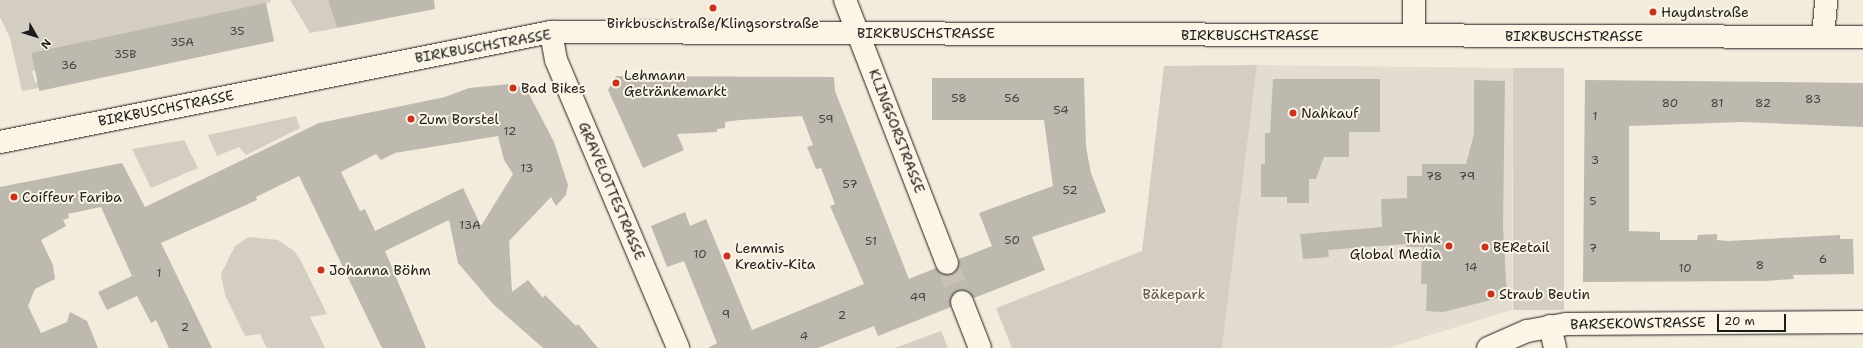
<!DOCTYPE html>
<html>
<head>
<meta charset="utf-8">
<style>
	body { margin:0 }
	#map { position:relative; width:1863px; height:348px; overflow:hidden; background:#f3ecdd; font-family:"Shantell Sans",sans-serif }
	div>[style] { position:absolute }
	.built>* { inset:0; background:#e3ddcf }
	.green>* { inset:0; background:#d3cec1; transform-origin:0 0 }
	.building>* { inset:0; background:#beb9ae; transform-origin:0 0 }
	.minor-tunnel>* { height:22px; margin-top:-11px; transform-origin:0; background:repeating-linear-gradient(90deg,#c8c2b6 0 22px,transparent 0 33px) }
	.roads { filter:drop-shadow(0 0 1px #1c1c1c) drop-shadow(0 0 1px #1c1c1c) }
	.minor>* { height:22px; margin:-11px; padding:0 11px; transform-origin:11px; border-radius:11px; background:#fcf5e5 }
	.dots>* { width:11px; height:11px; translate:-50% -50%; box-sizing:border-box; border:2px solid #fcf5e5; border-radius:50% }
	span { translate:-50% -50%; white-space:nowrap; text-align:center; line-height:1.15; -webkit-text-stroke:4px #fcf5e5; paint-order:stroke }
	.number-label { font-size:12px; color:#444340 }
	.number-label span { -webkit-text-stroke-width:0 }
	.poi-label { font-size:14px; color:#1c1c1c }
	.left { translate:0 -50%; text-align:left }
	.right { translate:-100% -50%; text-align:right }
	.street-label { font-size:14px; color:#1c1c1c }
	.park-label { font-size:14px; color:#53514e }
	.north { position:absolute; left:16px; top:16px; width:40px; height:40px; -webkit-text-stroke:3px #fcf5e5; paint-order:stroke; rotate:129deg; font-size:11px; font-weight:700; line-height:16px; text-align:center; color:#1c1c1c }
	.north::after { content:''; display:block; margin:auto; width:14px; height:18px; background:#1c1c1c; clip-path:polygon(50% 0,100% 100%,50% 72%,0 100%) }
	.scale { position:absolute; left:1717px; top:314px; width:69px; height:18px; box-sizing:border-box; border:2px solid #1c1c1c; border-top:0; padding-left:5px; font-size:12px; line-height:14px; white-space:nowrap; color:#1c1c1c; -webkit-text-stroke:3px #fcf5e5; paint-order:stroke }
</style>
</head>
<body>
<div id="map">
	<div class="built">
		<div style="clip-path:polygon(1257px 65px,1513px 68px,1512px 310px,1388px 348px,1222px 348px)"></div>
	</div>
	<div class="green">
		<div style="clip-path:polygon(0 0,270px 0,271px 2px,32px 71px,35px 82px,38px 82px,40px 88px,22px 91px,10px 38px,0 17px)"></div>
		<div style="clip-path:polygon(290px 0,328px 0,337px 28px,310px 33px)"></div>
		<div style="clip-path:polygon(1257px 65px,1222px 348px,1012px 348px,996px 308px,1142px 251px,1164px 66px)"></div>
		<div style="left:1513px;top:68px;width:51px;height:242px"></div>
		<div style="clip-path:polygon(296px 116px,300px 128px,246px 155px,239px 147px,217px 156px,208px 135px)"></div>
		<div style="clip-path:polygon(184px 140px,198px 168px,151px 188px,132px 149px)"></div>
		<div style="clip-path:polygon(249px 237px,278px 240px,294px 251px,300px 259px,327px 314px,310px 317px,325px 348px,267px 348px,260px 334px,245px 336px,225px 295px,221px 274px,235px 246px)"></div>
		<div style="clip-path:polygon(941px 331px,948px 348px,895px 348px)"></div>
	</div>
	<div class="building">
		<div style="clip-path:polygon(328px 0,434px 0,435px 9px,337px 28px)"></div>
		<div style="left:266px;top:3px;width:39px;height:240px;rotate:78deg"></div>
		<div style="clip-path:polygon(616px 76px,834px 77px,835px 91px,909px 279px,936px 268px,945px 275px,952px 274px,959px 265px,959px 259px,992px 246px,979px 213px,1053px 186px,1044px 120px,932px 120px,932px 78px,1084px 78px,1086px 147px,1091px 173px,1106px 212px,1032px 237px,1045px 270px,974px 298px,964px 290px,957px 291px,950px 300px,951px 307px,878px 336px,874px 326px,818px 348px,708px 348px,717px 343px,684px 261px,667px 267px,651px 226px,685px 212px,690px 226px,706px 219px,752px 330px,864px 284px,830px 206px,835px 204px,821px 168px,816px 169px,807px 147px,813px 145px,802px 116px,740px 120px,725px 122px,725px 128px,717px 129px,717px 132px,677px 134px,684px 150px,643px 168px,608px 90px)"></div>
		<div style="clip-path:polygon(1273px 79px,1380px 79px,1380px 132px,1349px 132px,1349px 157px,1324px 157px,1316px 179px,1309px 179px,1309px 203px,1287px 203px,1287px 197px,1261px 197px,1261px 164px,1265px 164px,1265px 133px,1270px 133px)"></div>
		<div style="clip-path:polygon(1474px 80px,1505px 81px,1503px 227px,1507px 296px,1443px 312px,1426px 311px,1427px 284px,1421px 284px,1422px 247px,1406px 247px,1406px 244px,1328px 250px,1329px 257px,1303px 259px,1300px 234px,1382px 227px,1381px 199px,1407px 198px,1407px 176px,1422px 176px,1422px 164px,1466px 164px,1474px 134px)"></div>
		<div style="clip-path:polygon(1585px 80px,1863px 83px,1863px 127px,1742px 122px,1629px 126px,1629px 231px,1660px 232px,1660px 240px,1697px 240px,1698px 235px,1717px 234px,1717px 240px,1728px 241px,1840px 235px,1840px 239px,1853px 239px,1854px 274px,1793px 275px,1794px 279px,1764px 281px,1583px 282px)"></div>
		<div style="clip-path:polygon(evenodd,510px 84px,517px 85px,529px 94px,554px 142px,568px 185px,566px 195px,556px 206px,551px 197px,509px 241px,512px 292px,528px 280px,543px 298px,545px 295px,576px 326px,578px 324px,598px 348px,543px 348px,493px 304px,458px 263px,449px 220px,385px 251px,426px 348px,382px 348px,299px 176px,256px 197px,257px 200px,161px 243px,212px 348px,169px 348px,156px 320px,151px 323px,137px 296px,107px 310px,98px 292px,132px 276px,101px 207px,68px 214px,69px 218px,63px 220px,66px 226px,41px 240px,53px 265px,55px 279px,35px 289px,28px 306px,41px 333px,67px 322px,70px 312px,87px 321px,98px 348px,0 348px,0 187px,122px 163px,145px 207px,319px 123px,445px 97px,469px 88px,510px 84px,498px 136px,504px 160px,513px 174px,481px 226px,463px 188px,375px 231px,365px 209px,360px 211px,341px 172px,376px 154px,381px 160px,395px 153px,498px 136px)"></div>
	</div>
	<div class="minor-tunnel">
		<div style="left:947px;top:263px;width:42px;rotate:69deg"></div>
	</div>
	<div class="roads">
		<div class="minor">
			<div style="left:845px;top:0;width:282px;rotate:68.8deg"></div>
			<div style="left:551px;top:32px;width:28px;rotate:80deg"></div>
			<div style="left:556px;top:60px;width:313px;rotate:67deg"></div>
			<div style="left:1414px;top:35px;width:35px;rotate:-90deg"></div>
			<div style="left:1823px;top:37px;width:37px;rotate:-85deg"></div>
			<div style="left:0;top:142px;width:562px;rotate:-11.29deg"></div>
			<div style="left:551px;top:32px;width:1312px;rotate:0.22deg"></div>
			<div style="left:962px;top:302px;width:49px;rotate:68.6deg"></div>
			<div style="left:1550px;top:326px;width:23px;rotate:77deg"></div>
			<div style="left:1488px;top:348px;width:43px;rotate:-23.6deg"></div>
			<div style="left:1527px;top:331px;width:41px;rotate:-9.9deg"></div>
			<div style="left:1567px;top:324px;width:296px;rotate:-0.4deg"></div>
		</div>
	</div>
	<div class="dots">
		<div style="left:713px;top:8px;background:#c8321e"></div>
		<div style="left:1653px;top:12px;background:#c8321e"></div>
		<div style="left:616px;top:83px;background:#c8321e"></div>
		<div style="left:513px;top:88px;background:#c8321e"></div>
		<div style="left:1293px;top:113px;background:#c8321e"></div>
		<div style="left:411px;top:119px;background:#c8321e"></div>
		<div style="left:14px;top:197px;background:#c8321e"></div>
		<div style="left:1449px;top:246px;background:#c8321e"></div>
		<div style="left:1485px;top:247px;background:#c8321e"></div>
		<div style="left:727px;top:256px;background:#c8321e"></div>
		<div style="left:321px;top:270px;background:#c8321e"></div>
		<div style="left:1491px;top:294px;background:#c8321e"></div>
	</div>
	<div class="number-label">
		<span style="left:237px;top:32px">35</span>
		<span style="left:182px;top:43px">35A</span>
		<span style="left:125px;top:55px">35B</span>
		<span style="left:69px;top:66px">36</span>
		<span style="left:959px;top:99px">58</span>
		<span style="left:1012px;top:99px">56</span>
		<span style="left:1813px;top:100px">83</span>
		<span style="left:1670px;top:104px">80</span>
		<span style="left:1717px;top:104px">81</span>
		<span style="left:1763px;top:104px">82</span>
		<span style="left:1061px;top:111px">54</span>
		<span style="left:1595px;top:117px">1</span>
		<span style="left:826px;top:120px">59</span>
		<span style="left:510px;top:132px">12</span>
		<span style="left:1595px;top:161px">3</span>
		<span style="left:527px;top:169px">13</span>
		<span style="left:1434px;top:177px">78</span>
		<span style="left:1467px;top:177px">79</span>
		<span style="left:850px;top:185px">57</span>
		<span style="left:1070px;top:191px">52</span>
		<span style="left:1593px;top:202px">5</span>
		<span style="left:470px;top:226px">13A</span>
		<span style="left:1012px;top:241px">50</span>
		<span style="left:871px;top:242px">51</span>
		<span style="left:1593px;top:249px">7</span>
		<span style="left:700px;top:255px">10</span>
		<span style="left:1823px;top:260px">6</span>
		<span style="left:1760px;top:266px">8</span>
		<span style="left:1471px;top:268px">14</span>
		<span style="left:1685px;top:269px">10</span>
		<span style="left:159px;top:274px">1</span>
		<span style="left:918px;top:298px">49</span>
		<span style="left:726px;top:315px">9</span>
		<span style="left:842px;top:316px">2</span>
		<span style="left:185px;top:328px">2</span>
		<span style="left:804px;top:337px">4</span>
	</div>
	<div class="poi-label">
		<span class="left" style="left:1661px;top:12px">Haydnstraße</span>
		<span style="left:713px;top:23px">Birkbuschstraße/Klingsorstraße</span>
		<span class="left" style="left:624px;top:83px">Lehmann<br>Getränkemarkt</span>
		<span class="left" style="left:521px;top:88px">Bad Bikes</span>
		<span class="left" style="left:1301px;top:113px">Nahkauf</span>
		<span class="left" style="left:419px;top:119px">Zum Borstel</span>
		<span class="left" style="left:22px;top:197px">Coiffeur Fariba</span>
		<span class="right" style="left:1441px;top:246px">Think<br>Global Media</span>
		<span class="left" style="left:1493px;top:247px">BERetail</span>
		<span class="left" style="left:735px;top:256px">Lemmis<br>Kreativ-Kita</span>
		<span class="left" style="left:329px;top:270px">Johanna Böhm</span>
		<span class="left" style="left:1499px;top:294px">Straub Beutin</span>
	</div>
	<div class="street-label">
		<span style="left:926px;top:33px">BIRKBUSCHSTRASSE</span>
		<span style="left:1250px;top:35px">BIRKBUSCHSTRASSE</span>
		<span style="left:1574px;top:36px">BIRKBUSCHSTRASSE</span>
		<span style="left:483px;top:46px;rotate:-10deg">BIRKBUSCHSTRASSE</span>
		<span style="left:166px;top:108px;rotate:-11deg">BIRKBUSCHSTRASSE</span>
		<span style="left:897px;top:131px;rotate:69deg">KLINGSORSTRASSE</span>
		<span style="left:612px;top:191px;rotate:67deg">GRAVELOTTESTRASSE</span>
		<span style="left:1638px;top:323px;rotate:-1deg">BARSEKOWSTRASSE</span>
	</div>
	<div class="park-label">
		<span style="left:1174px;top:294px">Bäkepark</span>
	</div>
	<div class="north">N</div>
	<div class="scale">20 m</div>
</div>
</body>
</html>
